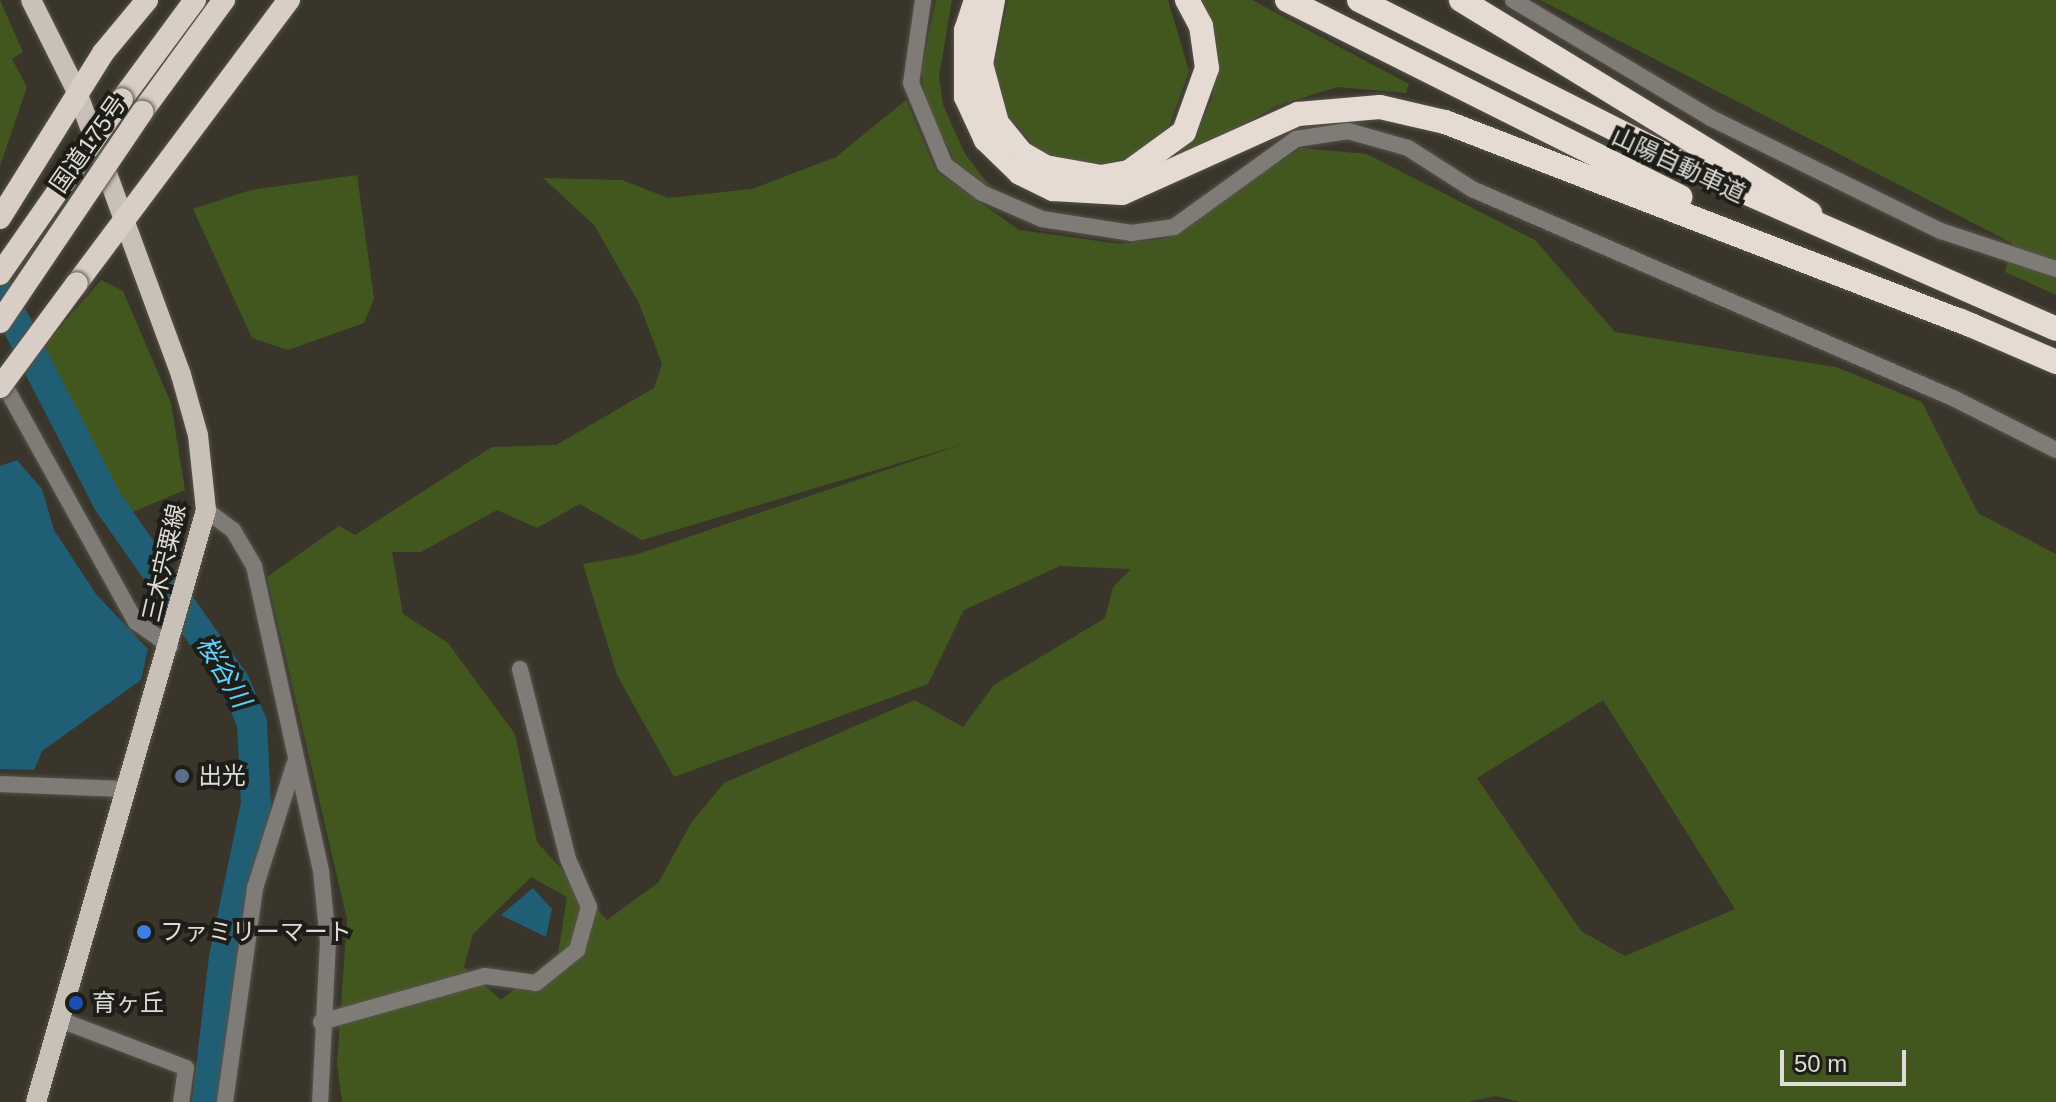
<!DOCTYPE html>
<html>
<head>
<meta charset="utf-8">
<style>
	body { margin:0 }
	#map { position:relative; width:2056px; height:1102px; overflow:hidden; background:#39352b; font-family:Arial,"Noto Sans JP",sans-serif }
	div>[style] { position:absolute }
	.green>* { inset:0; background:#42571e }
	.water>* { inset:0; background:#205e75 }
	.river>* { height:30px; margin:-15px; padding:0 15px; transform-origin:15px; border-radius:15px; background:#205e75 }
	.roads { filter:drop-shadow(0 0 2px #57534a) drop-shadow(0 0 2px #57534a) }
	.minor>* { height:16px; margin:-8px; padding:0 8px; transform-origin:8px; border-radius:8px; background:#7f7b77 }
	.tertiary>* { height:16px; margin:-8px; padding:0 8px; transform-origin:8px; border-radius:8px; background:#7f7b77 }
	.primary>* { height:20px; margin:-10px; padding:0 10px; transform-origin:10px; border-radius:10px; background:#c9c0b8 }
	.trunk>* { height:22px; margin:-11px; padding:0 11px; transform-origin:11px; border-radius:11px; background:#d8cec5 }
	.motorway>* { height:24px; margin:-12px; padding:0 12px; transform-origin:12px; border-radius:12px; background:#e6dbd2 }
	.bridges { filter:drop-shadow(0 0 2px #57534a) drop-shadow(0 0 2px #57534a) }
	.trunk-bridge>* { height:22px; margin:-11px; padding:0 11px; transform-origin:11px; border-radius:11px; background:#d8cec5 }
	.dots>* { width:22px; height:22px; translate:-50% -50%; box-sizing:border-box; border:4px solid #1e1d18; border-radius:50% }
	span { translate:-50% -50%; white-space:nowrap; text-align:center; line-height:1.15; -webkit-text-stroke:8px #1e1d18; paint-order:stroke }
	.street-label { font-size:24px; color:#dedcd6 }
	.poi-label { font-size:24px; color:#dedcd6 }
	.left { translate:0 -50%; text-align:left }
	.water-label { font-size:26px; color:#5fd1fe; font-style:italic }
	.scale { position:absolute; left:1780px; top:1050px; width:126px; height:36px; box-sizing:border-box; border:4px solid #dedcd6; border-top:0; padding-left:10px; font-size:24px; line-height:28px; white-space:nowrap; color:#dedcd6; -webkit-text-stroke:6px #1e1d18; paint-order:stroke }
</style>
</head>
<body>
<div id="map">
	<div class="green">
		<div style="clip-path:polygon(0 0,23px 52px,12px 59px,27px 87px,0 166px)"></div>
		<div style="clip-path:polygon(936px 0,952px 0,939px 76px,943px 105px,965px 154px,993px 190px,956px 162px,927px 108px,921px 71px)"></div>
		<div style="clip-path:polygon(1008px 0,1168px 0,1189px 71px,1169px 127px,1135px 155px,1106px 164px,1062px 161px,1035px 147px,1005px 112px,994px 67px)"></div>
		<div style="clip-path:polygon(1198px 0,1252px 0,1409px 84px,1406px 93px,1337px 87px,1276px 106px,1161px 173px,1196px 134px,1212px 99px,1217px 58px)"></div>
		<div style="clip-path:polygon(1540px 0,2056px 0,2056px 295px,2005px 272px,2012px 243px)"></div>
		<div style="clip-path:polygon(evenodd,906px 100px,936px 171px,1019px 230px,1120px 244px,1163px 239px,1301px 148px,1367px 154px,1535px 240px,1615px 332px,1836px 367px,1922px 402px,1978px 513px,2056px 554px,2056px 1102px,1520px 1102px,1496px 1096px,1467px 1102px,342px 1102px,337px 1064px,347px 919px,267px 577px,339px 526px,355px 535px,492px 447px,556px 445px,654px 388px,662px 364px,639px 303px,594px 225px,543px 178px,622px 180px,668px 198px,752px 189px,836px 157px,906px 100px,966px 443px,635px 555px,583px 564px,617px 675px,674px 777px,928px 684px,964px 610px,1060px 566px,1131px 569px,1113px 587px,1105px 618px,994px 685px,963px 727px,915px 700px,724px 783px,691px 823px,659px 882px,607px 920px,537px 842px,515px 734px,448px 643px,403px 614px,392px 552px,421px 552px,497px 510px,537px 528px,580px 504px,642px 540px,966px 443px,906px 100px,1603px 700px,1735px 909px,1625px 956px,1581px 931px,1477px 778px,1603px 700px,906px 100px,531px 877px,567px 897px,558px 954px,501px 1000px,464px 967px,473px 934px,531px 877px)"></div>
		<div style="clip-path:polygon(357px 175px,374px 299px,364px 323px,288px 350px,252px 338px,193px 209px,251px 190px)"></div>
		<div style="clip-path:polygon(101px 280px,123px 291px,171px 403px,185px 490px,128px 514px,43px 347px)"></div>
	</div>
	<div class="water">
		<div style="clip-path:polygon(17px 460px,42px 489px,54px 530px,96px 594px,148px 649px,141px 680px,42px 751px,34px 770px,0 769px,0 466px)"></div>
		<div style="clip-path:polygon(533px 888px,552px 909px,546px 937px,501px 915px)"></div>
	</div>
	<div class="river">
		<div style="left:0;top:292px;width:236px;rotate:62.8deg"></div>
		<div style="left:108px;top:502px;width:221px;rotate:54.9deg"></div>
		<div style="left:235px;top:683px;width:43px;rotate:67deg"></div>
		<div style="left:252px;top:723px;width:81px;rotate:87.2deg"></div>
		<div style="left:256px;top:804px;width:156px;rotate:101.8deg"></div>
		<div style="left:224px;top:957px;width:146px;rotate:96.7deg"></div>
	</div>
	<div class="roads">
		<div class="minor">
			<div style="left:923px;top:0;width:84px;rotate:98.2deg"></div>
			<div style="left:911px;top:83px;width:89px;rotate:67.5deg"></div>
			<div style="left:945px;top:165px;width:46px;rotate:37.1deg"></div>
			<div style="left:982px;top:193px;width:65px;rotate:23.4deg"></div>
			<div style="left:1042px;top:219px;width:90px;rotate:8.9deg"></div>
			<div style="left:1131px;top:233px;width:43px;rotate:-7.9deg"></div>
			<div style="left:1174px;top:227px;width:150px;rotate:-35.8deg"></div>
			<div style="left:1296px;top:139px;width:53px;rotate:-8.7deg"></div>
			<div style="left:1348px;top:131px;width:62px;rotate:15.8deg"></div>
			<div style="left:1408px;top:148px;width:76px;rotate:32.6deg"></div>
			<div style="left:1472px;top:189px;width:524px;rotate:23.49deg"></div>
			<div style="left:1953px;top:398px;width:115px;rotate:26.8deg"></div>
			<div style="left:1513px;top:0;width:230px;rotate:30.8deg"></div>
			<div style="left:1711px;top:118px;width:256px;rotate:26.2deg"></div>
			<div style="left:1941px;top:231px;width:121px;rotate:18.3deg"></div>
			<div style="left:0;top:377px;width:280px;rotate:61deg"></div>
			<div style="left:136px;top:622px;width:42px;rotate:35.2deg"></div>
			<div style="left:206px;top:510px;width:34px;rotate:37deg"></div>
			<div style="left:233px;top:530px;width:42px;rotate:59.7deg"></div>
			<div style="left:254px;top:566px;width:312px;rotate:77.6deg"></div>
			<div style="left:321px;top:871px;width:70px;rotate:84.3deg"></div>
			<div style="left:328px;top:941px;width:161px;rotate:92.8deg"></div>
			<div style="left:58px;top:1019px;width:137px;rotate:20.9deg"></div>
			<div style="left:186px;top:1068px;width:34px;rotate:98deg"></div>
			<div style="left:321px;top:1022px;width:170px;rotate:-15.7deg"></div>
			<div style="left:485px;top:976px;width:51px;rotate:7.8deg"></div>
			<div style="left:536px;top:983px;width:53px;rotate:-38.8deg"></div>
			<div style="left:577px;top:950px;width:45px;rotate:-74.4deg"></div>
			<div style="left:589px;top:907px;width:52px;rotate:-113.6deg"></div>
			<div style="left:568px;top:859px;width:196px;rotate:-104.2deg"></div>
			<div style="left:225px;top:1102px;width:216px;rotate:-82deg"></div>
			<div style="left:255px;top:888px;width:129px;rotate:-72.4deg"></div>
		</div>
		<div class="tertiary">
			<div style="left:0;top:784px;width:127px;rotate:2.3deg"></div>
		</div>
		<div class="primary">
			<div style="left:31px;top:0;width:103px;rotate:63.4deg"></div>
			<div style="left:77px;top:92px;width:302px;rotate:69.8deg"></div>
			<div style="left:181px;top:375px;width:62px;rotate:74.2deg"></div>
			<div style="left:198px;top:435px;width:75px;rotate:83.9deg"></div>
			<div style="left:206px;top:510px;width:616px;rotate:106.02deg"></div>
		</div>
		<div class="trunk">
			<div style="left:122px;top:99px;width:123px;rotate:-53.6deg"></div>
			<div style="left:142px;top:112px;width:139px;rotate:-53.8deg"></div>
			<div style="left:0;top:218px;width:195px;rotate:-58deg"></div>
			<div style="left:103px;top:53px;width:69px;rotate:-50.3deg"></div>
			<div style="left:77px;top:283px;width:354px;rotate:-53.2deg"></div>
		</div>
		<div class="motorway">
			<div style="left:976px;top:0;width:32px;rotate:108deg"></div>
			<div style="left:966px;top:30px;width:67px;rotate:90deg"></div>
			<div style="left:966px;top:97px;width:47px;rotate:65.1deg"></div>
			<div style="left:986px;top:140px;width:47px;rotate:44.1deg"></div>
			<div style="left:1020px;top:173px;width:37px;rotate:26deg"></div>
			<div style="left:1053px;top:189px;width:69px;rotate:3.3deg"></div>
			<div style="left:1122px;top:193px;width:193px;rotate:-24.2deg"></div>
			<div style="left:1298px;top:114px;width:82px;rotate:-4.9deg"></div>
			<div style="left:1380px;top:107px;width:67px;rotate:13deg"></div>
			<div style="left:1445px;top:122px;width:566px;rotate:21.12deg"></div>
			<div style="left:993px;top:0;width:65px;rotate:100.6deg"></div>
			<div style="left:981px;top:64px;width:61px;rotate:74.8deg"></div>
			<div style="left:997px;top:123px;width:38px;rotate:51deg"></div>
			<div style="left:1021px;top:153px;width:28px;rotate:30deg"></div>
			<div style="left:1045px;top:167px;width:57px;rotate:10.1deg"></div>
			<div style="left:1101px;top:177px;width:28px;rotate:-10deg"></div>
			<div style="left:1129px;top:172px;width:68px;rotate:-36deg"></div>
			<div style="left:1184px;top:132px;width:68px;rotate:-70.2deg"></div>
			<div style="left:1207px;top:68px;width:42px;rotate:-98.1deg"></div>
			<div style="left:1201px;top:26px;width:30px;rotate:-118deg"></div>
			<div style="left:1287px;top:0;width:440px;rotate:26.6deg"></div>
			<div style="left:1359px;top:0;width:391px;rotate:26.8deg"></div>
			<div style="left:1708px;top:176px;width:380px;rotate:23.7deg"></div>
			<div style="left:1461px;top:0;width:409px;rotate:31.4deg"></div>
			<div style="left:1959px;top:320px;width:106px;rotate:23.4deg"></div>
		</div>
	</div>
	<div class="bridges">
		<div class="trunk-bridge">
			<div style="left:0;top:274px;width:213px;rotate:-55.1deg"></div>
			<div style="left:0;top:322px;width:254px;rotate:-55.9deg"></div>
			<div style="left:0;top:387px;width:129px;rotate:-53.5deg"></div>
		</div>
	</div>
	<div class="dots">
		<div style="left:182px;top:776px;background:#5c6f8a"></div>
		<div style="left:144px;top:932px;background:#3f7fe0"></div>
		<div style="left:76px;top:1003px;background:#1a4fb4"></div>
	</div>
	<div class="street-label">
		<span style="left:88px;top:144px;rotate:-55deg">国道175号</span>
		<span style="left:1679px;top:165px;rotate:25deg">山陽自動車道</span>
		<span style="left:164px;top:563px;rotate:-77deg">三木宍粟線</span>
	</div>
	<div class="poi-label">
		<span class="left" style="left:198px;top:776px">出光</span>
		<span class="left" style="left:160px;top:932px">ファミリーマート</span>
		<span class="left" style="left:92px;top:1003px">育ヶ丘</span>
	</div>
	<div class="water-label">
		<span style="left:223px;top:672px;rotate:59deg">桜谷川</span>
	</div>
	<div class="scale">50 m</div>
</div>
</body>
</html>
